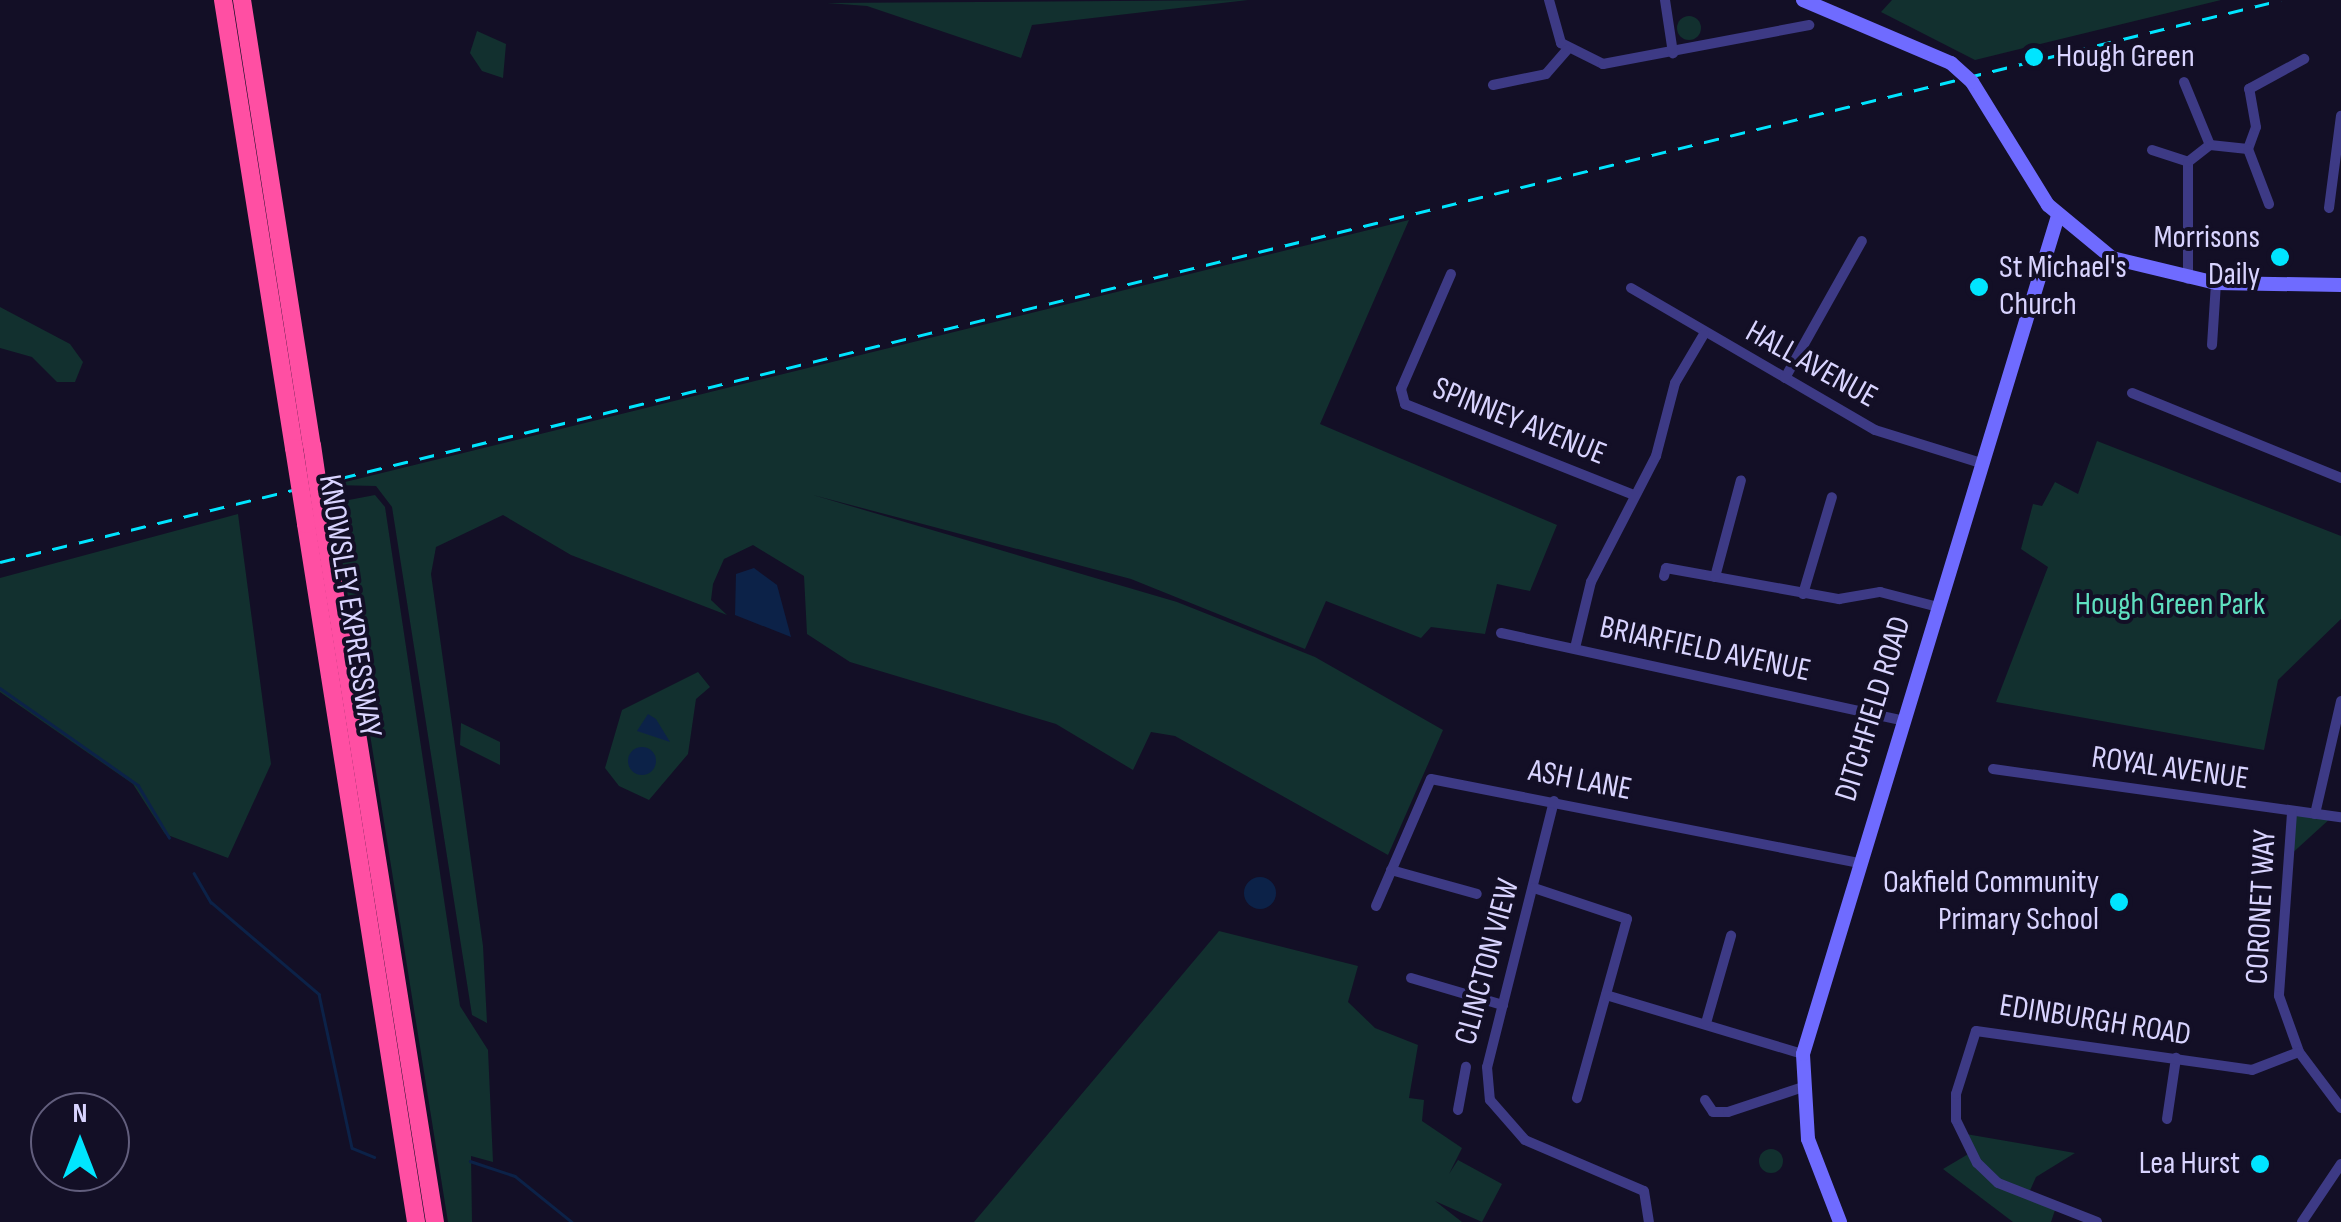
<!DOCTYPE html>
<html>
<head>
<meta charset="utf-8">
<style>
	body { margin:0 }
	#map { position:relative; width:2341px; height:1222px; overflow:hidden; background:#130f26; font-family:"Sofia Sans Condensed",sans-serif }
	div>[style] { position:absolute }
	.green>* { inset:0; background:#12302f }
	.round { border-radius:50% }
	.water>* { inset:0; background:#0c2248 }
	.stream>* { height:2.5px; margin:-1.25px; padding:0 1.25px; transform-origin:1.25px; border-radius:1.25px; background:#0c2248 }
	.street>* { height:10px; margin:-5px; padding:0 5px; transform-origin:5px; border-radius:5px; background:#3d3a85 }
	.secondary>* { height:14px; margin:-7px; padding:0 7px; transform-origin:7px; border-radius:7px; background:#6f6bff }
	.highway>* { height:18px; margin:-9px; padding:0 9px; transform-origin:9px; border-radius:9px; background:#ff4fa3 }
	.rail>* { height:2.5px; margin-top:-1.25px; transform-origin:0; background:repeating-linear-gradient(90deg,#00e5ff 0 15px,transparent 0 27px) }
	.secondary-bridge>* { height:14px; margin:-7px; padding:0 7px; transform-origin:7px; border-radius:7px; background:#6f6bff }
	.highway-bridge>* { height:18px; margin:-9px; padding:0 9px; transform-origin:9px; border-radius:9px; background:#ff4fa3 }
	.dots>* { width:28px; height:28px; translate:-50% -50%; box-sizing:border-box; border:5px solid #130f26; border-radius:50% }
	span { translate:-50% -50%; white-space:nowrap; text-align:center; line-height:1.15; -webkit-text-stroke:8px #130f26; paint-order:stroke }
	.poi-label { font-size:32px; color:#d9d4ff }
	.left { translate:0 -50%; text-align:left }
	.right { translate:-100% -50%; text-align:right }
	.street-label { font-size:32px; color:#d9d4ff }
	.park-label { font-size:32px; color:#5fe0c0 }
	.north { position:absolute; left:30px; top:1092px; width:100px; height:100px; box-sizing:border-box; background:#130f26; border:2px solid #625e7d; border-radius:50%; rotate:0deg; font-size:28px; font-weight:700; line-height:40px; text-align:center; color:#d9d4ff }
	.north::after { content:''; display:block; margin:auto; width:35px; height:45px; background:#00e5ff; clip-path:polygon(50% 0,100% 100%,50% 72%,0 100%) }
</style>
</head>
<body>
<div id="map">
	<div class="green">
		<div style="clip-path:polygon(1248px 0,1032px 25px,1021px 58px,867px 6px,827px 3px)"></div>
		<div style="clip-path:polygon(1892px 0,2221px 0,1975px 60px,1881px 12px)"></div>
		<div class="round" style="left:1677px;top:16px;width:24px;height:24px"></div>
		<div style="clip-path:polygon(477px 31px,506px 44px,503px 78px,482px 71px,470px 53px)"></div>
		<div style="clip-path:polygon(1409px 220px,1320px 424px,1557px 525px,1530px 591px,1497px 584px,1485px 634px,1431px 627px,1421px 638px,1326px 601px,1305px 649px,1131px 579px,813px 495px,1177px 602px,1315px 657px,1443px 730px,1388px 855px,1175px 736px,1151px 732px,1133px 770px,1056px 724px,850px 662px,807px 634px,804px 576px,753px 545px,724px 559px,713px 584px,711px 600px,727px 615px,571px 555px,503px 515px,436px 547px,431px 574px,483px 946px,487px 1023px,472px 1015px,392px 507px,376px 486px,333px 485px)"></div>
		<div style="clip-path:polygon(0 307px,70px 344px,83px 362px,75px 382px,57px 382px,32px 357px,0 348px)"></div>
		<div style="clip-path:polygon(2097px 441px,2341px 536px,2341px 619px,2278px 680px,2264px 750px,1996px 702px,2048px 567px,2021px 549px,2033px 504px,2042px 506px,2055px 482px,2078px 494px)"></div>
		<div style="clip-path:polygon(375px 495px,385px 507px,460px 1006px,488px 1050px,493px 1162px,471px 1156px,472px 1222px,448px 1222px,333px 503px)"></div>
		<div style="clip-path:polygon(238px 514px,271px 764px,228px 858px,165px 834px,133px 784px,0 692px,0 578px)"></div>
		<div style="clip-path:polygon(698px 672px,710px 687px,696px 699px,688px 754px,649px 800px,619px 786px,605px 768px,622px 710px)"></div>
		<div style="clip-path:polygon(461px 723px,500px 742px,500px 765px,460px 745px)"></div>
		<div style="clip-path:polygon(2292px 813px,2333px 816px,2288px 857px)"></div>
		<div style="clip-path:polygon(1219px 931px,1358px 966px,1348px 1002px,1375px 1028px,1418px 1045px,1409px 1098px,1424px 1100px,1422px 1121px,1462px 1148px,1449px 1174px,1458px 1160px,1502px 1184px,1482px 1222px,1435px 1201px,1462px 1222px,974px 1222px)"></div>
		<div style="clip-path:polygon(1960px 1133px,2075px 1153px,2036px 1177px,2028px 1195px,2056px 1207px,2051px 1222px,2013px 1222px,1943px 1169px,1970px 1153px)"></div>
		<div class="round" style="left:1759px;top:1149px;width:24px;height:24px"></div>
	</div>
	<div class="water">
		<div style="clip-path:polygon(754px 568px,777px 585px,791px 637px,735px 615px,736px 574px)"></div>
		<div style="clip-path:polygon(648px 714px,656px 719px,670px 742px,637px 731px)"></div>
		<div class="round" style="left:628px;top:747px;width:28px;height:28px"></div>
		<div class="round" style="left:1244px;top:877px;width:32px;height:32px"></div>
	</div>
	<div class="stream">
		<div style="left:0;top:688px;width:169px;rotate:35.1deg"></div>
		<div style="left:138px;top:785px;width:61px;rotate:59.2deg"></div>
		<div style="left:194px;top:873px;width:34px;rotate:60deg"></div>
		<div style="left:211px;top:902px;width:142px;rotate:40.4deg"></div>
		<div style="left:319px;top:994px;width:157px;rotate:77.9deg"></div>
		<div style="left:352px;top:1148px;width:24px;rotate:22deg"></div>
		<div style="left:470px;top:1161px;width:47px;rotate:18.4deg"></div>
		<div style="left:515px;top:1176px;width:73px;rotate:38.9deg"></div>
	</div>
	<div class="street">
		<div style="left:1549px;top:0;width:45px;rotate:74.4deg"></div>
		<div style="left:1561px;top:43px;width:47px;rotate:26.6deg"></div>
		<div style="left:1603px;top:64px;width:210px;rotate:-10.7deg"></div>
		<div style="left:1665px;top:0;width:54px;rotate:81.4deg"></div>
		<div style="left:2184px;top:82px;width:68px;rotate:67.6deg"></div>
		<div style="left:1493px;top:85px;width:54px;rotate:-11.7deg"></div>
		<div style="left:1546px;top:74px;width:32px;rotate:-49deg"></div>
		<div style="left:2248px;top:149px;width:23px;rotate:-70deg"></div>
		<div style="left:2256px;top:127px;width:39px;rotate:-100deg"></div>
		<div style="left:2249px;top:89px;width:63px;rotate:-28.6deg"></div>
		<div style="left:2152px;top:150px;width:38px;rotate:18deg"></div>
		<div style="left:2188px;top:162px;width:117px;rotate:90deg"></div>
		<div style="left:2188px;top:162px;width:28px;rotate:-38deg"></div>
		<div style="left:2210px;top:145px;width:38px;rotate:6deg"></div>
		<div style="left:2248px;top:149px;width:59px;rotate:69.1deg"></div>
		<div style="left:2329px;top:208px;width:93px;rotate:-82.6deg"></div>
		<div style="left:1451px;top:274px;width:125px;rotate:113.5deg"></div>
		<div style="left:1401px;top:389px;width:16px;rotate:75deg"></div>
		<div style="left:1405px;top:404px;width:246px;rotate:21.7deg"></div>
		<div style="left:1631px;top:288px;width:282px;rotate:30.2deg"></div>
		<div style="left:1875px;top:430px;width:108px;rotate:17.3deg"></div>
		<div style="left:2212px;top:345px;width:62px;rotate:-86.3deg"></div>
		<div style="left:1785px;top:378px;width:157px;rotate:-60.7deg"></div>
		<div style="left:2132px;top:393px;width:226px;rotate:22.1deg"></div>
		<div style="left:1664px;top:576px;width:8px;rotate:-76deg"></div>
		<div style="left:1666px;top:568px;width:176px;rotate:10.2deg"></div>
		<div style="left:1839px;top:599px;width:42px;rotate:-9.7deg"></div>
		<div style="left:1880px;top:592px;width:56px;rotate:14.5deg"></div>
		<div style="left:1715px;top:577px;width:100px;rotate:-75deg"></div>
		<div style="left:1803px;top:594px;width:101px;rotate:-73.4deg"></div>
		<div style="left:1501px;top:633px;width:407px;rotate:12.3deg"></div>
		<div style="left:1575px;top:648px;width:68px;rotate:-76.4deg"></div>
		<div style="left:1591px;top:582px;width:142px;rotate:-62.7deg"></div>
		<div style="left:1656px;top:456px;width:75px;rotate:-75.4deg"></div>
		<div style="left:1675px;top:383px;width:57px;rotate:-59.4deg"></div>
		<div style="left:1993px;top:769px;width:351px;rotate:7.9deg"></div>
		<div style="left:1554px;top:801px;width:274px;rotate:104.1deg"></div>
		<div style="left:1487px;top:1067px;width:33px;rotate:85deg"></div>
		<div style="left:1490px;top:1100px;width:53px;rotate:48.8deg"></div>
		<div style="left:1525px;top:1140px;width:129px;rotate:23.2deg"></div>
		<div style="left:1644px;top:1191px;width:31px;rotate:81deg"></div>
		<div style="left:2292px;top:813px;width:183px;rotate:94.1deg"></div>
		<div style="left:2279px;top:996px;width:59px;rotate:70.3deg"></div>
		<div style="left:2299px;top:1052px;width:70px;rotate:53.1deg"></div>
		<div style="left:2315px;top:814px;width:116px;rotate:-77deg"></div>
		<div style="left:1391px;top:870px;width:89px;rotate:15.6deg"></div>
		<div style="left:1534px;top:888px;width:98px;rotate:18.4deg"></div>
		<div style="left:1627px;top:919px;width:186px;rotate:105.6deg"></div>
		<div style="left:1376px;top:906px;width:138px;rotate:-66.6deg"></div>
		<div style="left:1431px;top:779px;width:433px;rotate:11.1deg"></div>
		<div style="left:1411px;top:978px;width:96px;rotate:16.4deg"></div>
		<div style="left:1606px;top:995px;width:206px;rotate:16.7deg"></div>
		<div style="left:1706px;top:1023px;width:91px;rotate:-74deg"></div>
		<div style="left:1705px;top:1100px;width:14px;rotate:56deg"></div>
		<div style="left:1713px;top:1112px;width:15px"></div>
		<div style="left:1728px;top:1112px;width:76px;rotate:-18.4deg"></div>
		<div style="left:1458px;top:1110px;width:44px;rotate:-79.5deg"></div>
		<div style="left:2167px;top:1119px;width:62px;rotate:-81.6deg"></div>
		<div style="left:2097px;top:1222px;width:106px;rotate:-158.5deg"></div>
		<div style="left:1998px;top:1183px;width:29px;rotate:-136deg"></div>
		<div style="left:1977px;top:1163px;width:48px;rotate:-116deg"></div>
		<div style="left:1956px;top:1120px;width:26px;rotate:-90deg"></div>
		<div style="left:1956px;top:1094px;width:66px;rotate:-72.4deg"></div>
		<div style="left:1976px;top:1031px;width:279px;rotate:8deg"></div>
		<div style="left:2252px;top:1070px;width:50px;rotate:-21deg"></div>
		<div style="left:2302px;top:1222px;width:70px;rotate:-56.1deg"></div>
	</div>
	<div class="secondary">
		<div style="left:1803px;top:0;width:161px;rotate:23.1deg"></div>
		<div style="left:1972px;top:82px;width:145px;rotate:58.3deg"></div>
		<div style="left:2048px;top:205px;width:83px;rotate:39.6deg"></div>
		<div style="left:2112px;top:258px;width:107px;rotate:13.5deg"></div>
		<div style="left:2216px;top:283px;width:125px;rotate:0.9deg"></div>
		<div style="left:1840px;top:1222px;width:89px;rotate:-111.1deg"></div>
		<div style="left:1808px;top:1139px;width:85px;rotate:-93.4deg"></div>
		<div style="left:1803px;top:1054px;width:876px;rotate:-73.08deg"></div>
	</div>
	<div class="highway">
		<div style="left:223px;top:0;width:454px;rotate:81deg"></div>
		<div style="left:242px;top:0;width:450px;rotate:81.1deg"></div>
		<div style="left:323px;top:520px;width:711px;rotate:80.94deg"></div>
		<div style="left:306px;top:524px;width:707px;rotate:81.04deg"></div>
	</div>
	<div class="rail">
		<div style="left:0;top:562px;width:2349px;rotate:-13.84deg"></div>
	</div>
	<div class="secondary-bridge">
		<div style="left:1951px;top:63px;width:28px;rotate:42deg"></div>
	</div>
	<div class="highway-bridge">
		<div style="left:312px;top:445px;width:76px;rotate:81.7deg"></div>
		<div style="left:294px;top:448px;width:77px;rotate:81deg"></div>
	</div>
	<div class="dots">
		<div style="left:2034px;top:57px;background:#00e5ff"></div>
		<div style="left:2280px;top:257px;background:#00e5ff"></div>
		<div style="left:1979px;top:287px;background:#00e5ff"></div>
		<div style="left:2119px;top:902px;background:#00e5ff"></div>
		<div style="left:2260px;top:1164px;background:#00e5ff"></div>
	</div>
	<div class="poi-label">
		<span class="left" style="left:2056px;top:57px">Hough Green</span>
		<span class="right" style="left:2260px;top:257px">Morrisons<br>Daily</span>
		<span class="left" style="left:1999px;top:287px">St Michael's<br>Church</span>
		<span class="right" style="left:2099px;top:902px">Oakfield Community<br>Primary School</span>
		<span class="right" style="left:2240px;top:1164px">Lea Hurst</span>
	</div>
	<div class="street-label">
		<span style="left:1811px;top:365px;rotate:29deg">HALL AVENUE</span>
		<span style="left:1519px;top:422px;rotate:22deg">SPINNEY AVENUE</span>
		<span style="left:349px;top:606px;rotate:81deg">KNOWSLEY EXPRESSWAY</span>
		<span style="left:1705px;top:650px;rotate:12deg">BRIARFIELD AVENUE</span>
		<span style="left:1874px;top:709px;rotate:-73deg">DITCHFIELD ROAD</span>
		<span style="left:2170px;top:769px;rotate:8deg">ROYAL AVENUE</span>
		<span style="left:1580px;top:781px;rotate:11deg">ASH LANE</span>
		<span style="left:2262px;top:907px;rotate:-87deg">CORONET WAY</span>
		<span style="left:1488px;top:962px;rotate:-75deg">CLINCTON VIEW</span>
		<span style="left:2095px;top:1021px;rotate:9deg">EDINBURGH ROAD</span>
	</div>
	<div class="park-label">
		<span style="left:2170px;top:605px">Hough Green Park</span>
	</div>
	<div class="north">N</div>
</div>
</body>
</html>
